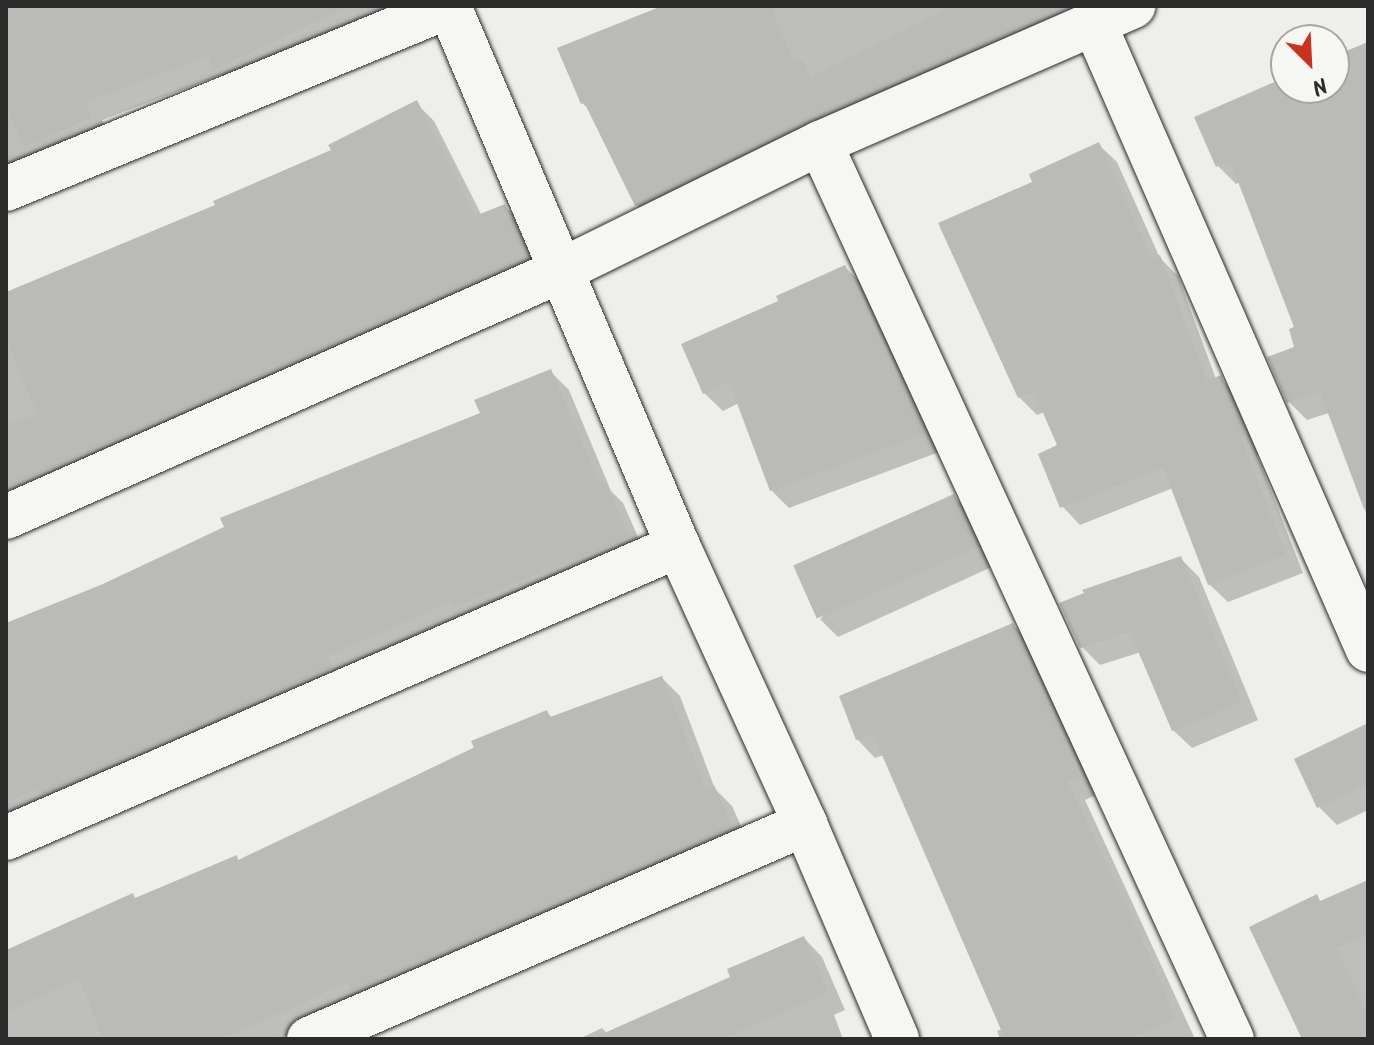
<!DOCTYPE html>
<html>
<head>
<meta charset="utf-8">
<style>
	body { margin:0 }
	#map { position:relative; width:1374px; height:1045px; overflow:hidden; background:#eeeeea; font-family:Kalam,sans-serif }
	div>[style] { position:absolute }
	.shadow>* { inset:0; background:#0003 }
	.building>* { inset:0; background:#babab7; transform-origin:0 0 }
	.roads { filter:drop-shadow(0 0 2px #2b2b2b) drop-shadow(0 0 2px #2b2b2b) }
	.minor>* { height:44px; margin:-22px; padding:0 22px; transform-origin:22px; border-radius:22px; background:#f6f6f2 }
	.tertiary>* { height:44px; margin:-22px; padding:0 22px; transform-origin:22px; border-radius:22px; background:#f6f6f2 }
	span { translate:-50% -50%; white-space:nowrap; text-align:center; line-height:1.15; -webkit-text-stroke:8px #f6f6f2; paint-order:stroke }
	.frame { position:absolute; inset:0; border:8px solid #2b2b2b; pointer-events:none }
	.north { position:absolute; left:1270px; top:24px; width:80px; height:80px; box-sizing:border-box; background:#f6f6f2; border:2px solid #a5a5a2; border-radius:50%; rotate:156deg; font-size:22px; font-weight:700; line-height:32px; text-align:center; color:#2b2b2b }
	.north::after { content:''; display:block; margin:auto; width:28px; height:36px; background:#c8321e; clip-path:polygon(50% 0,100% 100%,50% 72%,0 100%) }
</style>
</head>
<body>
<div id="map">
	<div class="shadow">
		<div style="clip-path:polygon(6px 6px,400px 6px,234px 87px,221px 75px,102px 120px,108px 135px,6px 179px)"></div>
		<div style="clip-path:polygon(672px 6px,1129px 6px,655px 223px,637px 205px,591px 111px,582px 103px)"></div>
		<div style="clip-path:polygon(1368px 44px,1368px 518px,1329px 413px,1307px 420px,1289px 402px,1297px 329px,1240px 182px,1236px 184px,1218px 166px,1286px 80px,1286px 88px,1334px 88px,1334px 59px)"></div>
		<div style="clip-path:polygon(416px 103px,434px 121px,482px 216px,504px 206px,523px 224px,545px 276px,6px 512px,6px 293px,217px 206px,334px 151px)"></div>
		<div style="clip-path:polygon(1098px 144px,1117px 162px,1160px 258px,1178px 276px,1216px 379px,1220px 378px,1238px 396px,1263px 453px,1257px 455px,1303px 573px,1228px 602px,1209px 584px,1173px 488px,1080px 525px,1062px 506px,1059px 446px,1045px 412px,1037px 415px,1019px 397px,1035px 183px)"></div>
		<div style="clip-path:polygon(845px 267px,863px 285px,942px 451px,789px 508px,771px 490px,739px 403px,723px 411px,704px 393px,780px 302px)"></div>
		<div style="clip-path:polygon(550px 371px,569px 390px,611px 491px,623px 503px,646px 555px,6px 827px,6px 749px,104px 585px,482px 415px)"></div>
		<div style="clip-path:polygon(953px 496px,971px 514px,994px 566px,838px 637px,820px 619px)"></div>
		<div style="clip-path:polygon(1180px 558px,1199px 577px,1258px 720px,1192px 748px,1173px 730px,1141px 652px,1100px 665px,1082px 647px)"></div>
		<div style="clip-path:polygon(1013px 625px,1031px 643px,1096px 795px,1085px 800px,1195px 1039px,1000px 1039px,997px 1031px,1002px 1029px,884px 755px,875px 758px,857px 739px)"></div>
		<div style="clip-path:polygon(662px 678px,680px 696px,715px 789px,732px 806px,750px 846px,364px 1001px,279px 1039px,6px 1039px,6px 952px,236px 858px,240px 861px,547px 712px,553px 719px)"></div>
		<div style="clip-path:polygon(1368px 725px,1368px 810px,1337px 825px,1319px 807px)"></div>
		<div style="clip-path:polygon(1368px 882px,1368px 1039px,1302px 1039px,1251px 928px,1316px 897px,1322px 902px)"></div>
		<div style="clip-path:polygon(804px 938px,822px 957px,845px 1010px,834px 1015px,843px 1039px,579px 1039px,602px 1028px,608px 1034px,733px 978px)"></div>
	</div>
	<div class="building">
		<div style="clip-path:polygon(6px 6px,348px 6px,214px 70px,208px 56px,85px 102px,92px 117px,24px 147px,6px 107px)"></div>
		<div style="clip-path:polygon(662px 6px,771px 6px,794px 63px,802px 59px,811px 77px,953px 6px,1071px 6px,810px 120px,635px 206px,584px 102px,581px 104px,557px 48px)"></div>
		<div style="clip-path:polygon(1368px 42px,1368px 508px,1364px 509px,1320px 392px,1287px 403px,1267px 357px,1294px 347px,1289px 329px,1294px 327px,1230px 161px,1216px 167px,1194px 117px,1286px 77px,1286px 88px,1334px 88px,1334px 56px)"></div>
		<div style="clip-path:polygon(417px 100px,475px 216px,505px 204px,528px 258px,6px 488px,6px 425px,37px 414px,6px 338px,6px 292px,215px 205px,213px 201px,331px 150px,328px 145px)"></div>
		<div style="clip-path:polygon(1099px 142px,1152px 259px,1160px 255px,1207px 381px,1221px 375px,1246px 435px,1241px 437px,1286px 555px,1208px 585px,1163px 467px,1060px 508px,1038px 454px,1057px 445px,1034px 392px,1018px 398px,938px 223px,1032px 182px,1029px 174px)"></div>
		<div style="clip-path:polygon(845px 265px,896px 377px,899px 376px,926px 433px,770px 491px,729px 382px,703px 394px,681px 344px,778px 301px,776px 296px)"></div>
		<div style="clip-path:polygon(551px 369px,600px 485px,606px 483px,629px 537px,453px 608px,450px 602px,328px 656px,333px 668px,42px 795px,39px 788px,6px 802px,6px 623px,103px 584px,224px 527px,220px 518px,480px 413px,474px 400px)"></div>
		<div style="left:954px;top:494px;width:58px;height:176px;rotate:66deg"></div>
		<div style="clip-path:polygon(1181px 556px,1242px 702px,1172px 731px,1130px 632px,1080px 648px,1059px 603px,1084px 593px,1082px 590px)"></div>
		<div style="clip-path:polygon(1013px 623px,1079px 777px,1068px 782px,1140px 934px,1176px 1019px,1127px 1039px,1005px 1039px,873px 734px,856px 740px,839px 696px)"></div>
		<div style="clip-path:polygon(662px 676px,706px 789px,714px 785px,733px 828px,352px 992px,348px 982px,221px 1039px,103px 1039px,80px 981px,76px 980px,6px 1012px,6px 950px,133px 893px,135px 898px,237px 855px,238px 860px,474px 748px,471px 741px,547px 710px,550px 717px)"></div>
		<div style="clip-path:polygon(1368px 723px,1368px 783px,1317px 808px,1294px 759px)"></div>
		<div style="clip-path:polygon(1368px 880px,1368px 934px,1337px 948px,1368px 1015px,1368px 1039px,1302px 1039px,1249px 927px,1317px 894px,1320px 901px)"></div>
		<div style="clip-path:polygon(804px 936px,828px 992px,722px 1039px,591px 1039px,730px 977px,727px 969px)"></div>
	</div>
	<div class="roads">
		<div class="minor">
			<div style="left:1094px;top:23px;width:684px;rotate:66.39deg"></div>
			<div style="left:820px;top:143px;width:986px;rotate:65.31deg"></div>
			<div style="left:6px;top:189px;width:480px;rotate:-22.4deg"></div>
			<div style="left:6px;top:517px;width:606px;rotate:-23.94deg"></div>
			<div style="left:560px;top:271px;width:290px;rotate:-26.2deg"></div>
			<div style="left:820px;top:143px;width:342px;rotate:-23.6deg"></div>
			<div style="left:6px;top:838px;width:733px;rotate:-23.49deg"></div>
			<div style="left:309px;top:1039px;width:541px;rotate:-23.44deg"></div>
		</div>
		<div class="tertiary">
			<div style="left:449px;top:6px;width:587px;rotate:67.02deg"></div>
			<div style="left:678px;top:546px;width:306px;rotate:65.4deg"></div>
			<div style="left:805px;top:824px;width:234px;rotate:66.8deg"></div>
		</div>
	</div>
	<div class="frame"></div>
	<div class="north">N</div>
</div>
</body>
</html>
